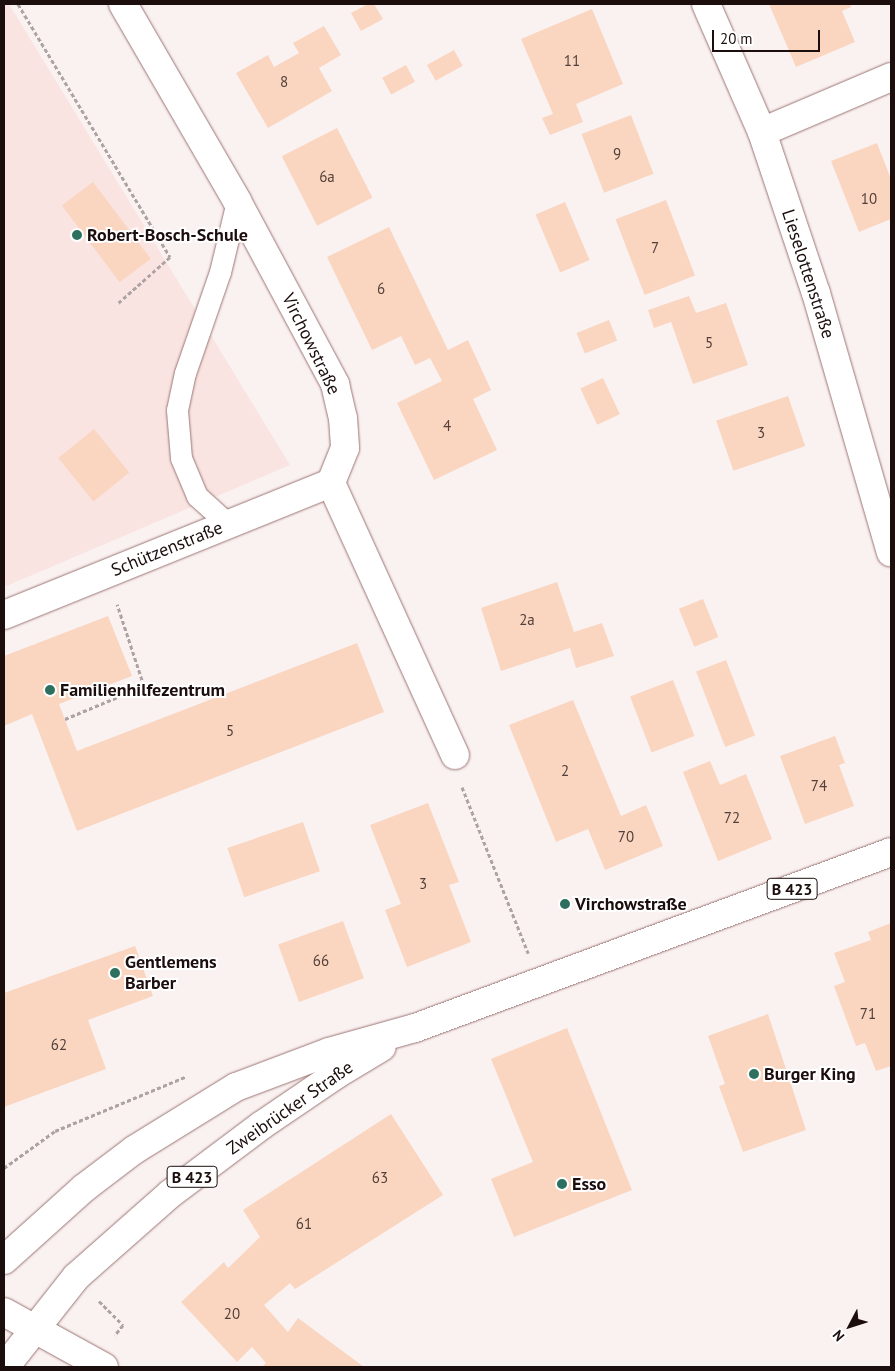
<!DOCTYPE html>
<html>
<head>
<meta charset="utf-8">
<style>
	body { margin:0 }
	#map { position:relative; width:895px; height:1371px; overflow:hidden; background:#faf1f1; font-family:"PT Sans",sans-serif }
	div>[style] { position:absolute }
	.built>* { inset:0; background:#f9e4e2 }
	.building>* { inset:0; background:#fad6c1; transform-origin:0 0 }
	.path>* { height:3px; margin-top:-1.5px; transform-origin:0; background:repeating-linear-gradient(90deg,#aea3a3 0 4px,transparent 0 6.5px) }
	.roads { filter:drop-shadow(0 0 1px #9b7573) drop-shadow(0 0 1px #9b7573) }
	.lane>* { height:21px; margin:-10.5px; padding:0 10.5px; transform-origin:10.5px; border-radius:10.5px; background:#fff }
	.street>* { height:28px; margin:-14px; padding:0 14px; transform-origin:14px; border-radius:14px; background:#fff }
	.primary>* { height:28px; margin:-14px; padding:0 14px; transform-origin:14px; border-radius:14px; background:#fff }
	.dots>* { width:14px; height:14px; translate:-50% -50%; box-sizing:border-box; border:2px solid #fff; border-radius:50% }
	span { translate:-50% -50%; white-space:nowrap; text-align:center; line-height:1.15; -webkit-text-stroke:4px #fff; paint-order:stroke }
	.number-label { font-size:15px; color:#53403a }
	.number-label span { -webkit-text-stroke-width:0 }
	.shield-label span { padding:1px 4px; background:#fff; border:1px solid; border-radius:4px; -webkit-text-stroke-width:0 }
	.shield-label { font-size:16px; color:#1b0e0d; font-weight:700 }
	.poi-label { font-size:18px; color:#1b0e0d; font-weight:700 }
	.left { translate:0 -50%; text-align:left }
	.street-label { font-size:18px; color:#1b0e0d }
	.frame { position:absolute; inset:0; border:5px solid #1b0e0d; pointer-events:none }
	.north { position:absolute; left:825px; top:1301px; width:50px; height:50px; -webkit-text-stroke:4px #fff; paint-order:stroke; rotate:230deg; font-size:14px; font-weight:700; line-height:20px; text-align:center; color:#1b0e0d }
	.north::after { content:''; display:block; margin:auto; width:18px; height:22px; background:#1b0e0d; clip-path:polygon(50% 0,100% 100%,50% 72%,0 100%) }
	.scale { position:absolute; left:712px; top:30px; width:108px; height:22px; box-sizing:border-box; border:2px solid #1b0e0d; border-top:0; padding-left:6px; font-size:15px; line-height:18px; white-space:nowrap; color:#1b0e0d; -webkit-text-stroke:4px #fff; paint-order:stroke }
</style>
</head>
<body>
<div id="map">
	<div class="built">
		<div style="clip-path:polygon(4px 4px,9px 4px,290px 465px,4px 587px)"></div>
	</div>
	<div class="building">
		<div style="clip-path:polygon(368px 4px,374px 4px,383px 19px,361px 31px,351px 13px)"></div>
		<div style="clip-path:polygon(769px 4px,850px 4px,851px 7px,842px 11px,855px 42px,796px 67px)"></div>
		<div style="clip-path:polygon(592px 9px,623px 84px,576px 104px,583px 122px,550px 135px,542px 118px,553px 114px,521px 39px)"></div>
		<div style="clip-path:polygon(324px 26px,341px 55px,319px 68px,332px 91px,268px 128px,236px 73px,268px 55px,274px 67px,299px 53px,293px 43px)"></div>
		<div style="left:454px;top:50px;width:18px;height:31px;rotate:61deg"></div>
		<div style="left:406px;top:65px;width:19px;height:27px;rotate:62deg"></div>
		<div style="left:631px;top:115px;width:63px;height:53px;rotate:69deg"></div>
		<div style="left:337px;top:128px;width:78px;height:62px;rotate:63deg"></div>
		<div style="clip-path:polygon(877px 143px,891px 179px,891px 219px,859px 232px,831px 161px)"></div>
		<div style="left:93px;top:182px;width:96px;height:39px;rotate:53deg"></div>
		<div style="left:666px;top:200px;width:81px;height:54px;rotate:69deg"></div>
		<div style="left:565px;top:202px;width:63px;height:32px;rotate:67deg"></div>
		<div style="clip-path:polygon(389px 227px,448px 350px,468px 340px,491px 390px,473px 399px,497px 450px,434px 480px,397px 403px,442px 381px,430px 358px,415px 365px,401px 336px,372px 350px,327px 257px)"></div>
		<div style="clip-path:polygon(689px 296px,696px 313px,726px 303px,748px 365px,693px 384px,671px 322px,654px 328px,648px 310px)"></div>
		<div style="left:609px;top:320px;width:22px;height:35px;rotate:68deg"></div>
		<div style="left:603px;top:378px;width:40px;height:25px;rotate:65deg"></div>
		<div style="left:788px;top:396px;width:53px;height:76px;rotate:71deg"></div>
		<div style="left:94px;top:429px;width:56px;height:46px;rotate:51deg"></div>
		<div style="clip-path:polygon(557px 582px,574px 632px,602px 623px,614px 656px,576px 668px,570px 648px,501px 671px,481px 608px)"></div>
		<div style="left:703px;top:599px;width:41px;height:26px;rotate:68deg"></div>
		<div style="clip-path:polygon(108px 616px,132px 676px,59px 704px,77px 751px,357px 643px,384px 712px,77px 831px,32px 714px,4px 726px,4px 656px)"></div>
		<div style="left:726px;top:660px;width:81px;height:32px;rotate:69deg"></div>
		<div style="left:673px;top:680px;width:60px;height:46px;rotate:69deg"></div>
		<div style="clip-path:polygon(573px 700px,621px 816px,646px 805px,663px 846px,605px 870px,588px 829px,556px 842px,509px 725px)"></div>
		<div style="clip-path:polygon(835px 736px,845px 763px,839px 765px,854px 806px,805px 824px,780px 756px)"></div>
		<div style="clip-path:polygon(710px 761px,720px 785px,746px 774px,772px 839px,718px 861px,683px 772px)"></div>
		<div style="clip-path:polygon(428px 803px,459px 882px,449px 885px,471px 942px,407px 967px,385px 910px,401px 904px,370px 825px)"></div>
		<div style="left:303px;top:822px;width:52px;height:80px;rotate:71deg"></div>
		<div style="left:343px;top:921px;width:61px;height:69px;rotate:70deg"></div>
		<div style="clip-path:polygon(891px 923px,891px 1066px,876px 1071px,865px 1043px,856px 1046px,834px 986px,845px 982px,834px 953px,871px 940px,868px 932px)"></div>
		<div style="clip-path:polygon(135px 946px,153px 996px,88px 1020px,106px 1069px,4px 1107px,4px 993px)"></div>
		<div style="clip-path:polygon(768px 1014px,806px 1130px,743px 1152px,719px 1086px,725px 1084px,708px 1036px)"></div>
		<div style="clip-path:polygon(567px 1028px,632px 1190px,514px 1237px,491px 1179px,533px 1162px,491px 1059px)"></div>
		<div style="clip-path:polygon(391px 1114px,443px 1195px,295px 1289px,290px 1283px,264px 1305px,288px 1332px,298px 1318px,364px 1367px,262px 1367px,266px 1363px,252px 1347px,237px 1362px,181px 1302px,224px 1262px,228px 1268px,260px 1237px,243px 1210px)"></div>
	</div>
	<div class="path">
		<div style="left:18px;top:4px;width:295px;rotate:59deg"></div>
		<div style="left:170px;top:257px;width:71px;rotate:138.4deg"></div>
		<div style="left:65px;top:719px;width:86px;rotate:-22.7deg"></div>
		<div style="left:144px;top:686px;width:86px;rotate:-108.2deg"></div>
		<div style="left:462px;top:787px;width:179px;rotate:68.3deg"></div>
		<div style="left:4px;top:1168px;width:63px;rotate:-36deg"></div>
		<div style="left:55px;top:1131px;width:141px;rotate:-22.6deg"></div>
		<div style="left:99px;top:1301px;width:34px;rotate:45deg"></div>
		<div style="left:123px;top:1325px;width:13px;rotate:129deg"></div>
	</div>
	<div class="roads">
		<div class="lane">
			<div style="left:228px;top:524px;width:42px;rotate:-137.9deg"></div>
			<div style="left:197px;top:496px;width:41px;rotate:-112.8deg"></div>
			<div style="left:181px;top:458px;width:48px;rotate:-94.8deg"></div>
			<div style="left:177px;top:410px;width:38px;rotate:-78deg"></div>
			<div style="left:185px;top:373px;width:107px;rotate:-70.9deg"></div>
			<div style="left:220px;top:272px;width:73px;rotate:-76.5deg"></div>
		</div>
		<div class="street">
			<div style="left:123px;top:4px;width:228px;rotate:59.9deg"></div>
			<div style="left:237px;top:201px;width:208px;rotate:61.8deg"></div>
			<div style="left:335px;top:384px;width:35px;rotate:77deg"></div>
			<div style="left:343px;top:418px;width:30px;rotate:86deg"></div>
			<div style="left:345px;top:448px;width:38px;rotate:112deg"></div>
			<div style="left:331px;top:483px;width:299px;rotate:65.5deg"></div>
			<div style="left:706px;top:4px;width:140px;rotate:66.4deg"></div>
			<div style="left:762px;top:132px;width:170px;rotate:71.5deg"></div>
			<div style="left:816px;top:293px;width:270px;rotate:73.9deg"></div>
			<div style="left:762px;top:132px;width:140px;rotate:-23.1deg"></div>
			<div style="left:4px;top:615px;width:353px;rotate:-22deg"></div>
			<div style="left:4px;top:1312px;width:114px;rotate:28.8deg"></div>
		</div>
		<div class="primary">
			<div style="left:4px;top:1260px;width:108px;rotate:-42deg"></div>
			<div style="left:84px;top:1188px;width:63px;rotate:-37.2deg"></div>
			<div style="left:134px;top:1150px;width:120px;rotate:-31.7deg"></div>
			<div style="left:236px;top:1087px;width:99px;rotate:-20.6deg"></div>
			<div style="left:329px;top:1052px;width:89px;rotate:-15.6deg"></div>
			<div style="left:415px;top:1028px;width:507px;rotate:-20.29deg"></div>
			<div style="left:5px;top:1367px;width:115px;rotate:-51.7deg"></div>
			<div style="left:76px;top:1277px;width:125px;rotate:-41.4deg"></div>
			<div style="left:170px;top:1194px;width:115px;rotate:-36.9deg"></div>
			<div style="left:262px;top:1125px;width:91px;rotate:-34.2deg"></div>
			<div style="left:337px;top:1074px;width:52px;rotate:-31deg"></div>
		</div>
	</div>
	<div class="dots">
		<div style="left:77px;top:235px;background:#2e705f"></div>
		<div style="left:50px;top:690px;background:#2e705f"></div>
		<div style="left:565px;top:904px;background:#2e705f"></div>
		<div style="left:115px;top:973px;background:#2e705f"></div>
		<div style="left:754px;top:1074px;background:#2e705f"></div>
		<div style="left:562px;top:1184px;background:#2e705f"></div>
	</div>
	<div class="number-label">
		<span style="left:572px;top:61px">11</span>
		<span style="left:284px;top:82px">8</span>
		<span style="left:617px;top:154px">9</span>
		<span style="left:327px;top:177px">6a</span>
		<span style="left:869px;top:199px">10</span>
		<span style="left:655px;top:248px">7</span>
		<span style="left:381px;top:289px">6</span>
		<span style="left:709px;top:343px">5</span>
		<span style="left:447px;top:426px">4</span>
		<span style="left:761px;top:433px">3</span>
		<span style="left:527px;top:620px">2a</span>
		<span style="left:230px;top:731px">5</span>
		<span style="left:565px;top:771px">2</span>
		<span style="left:819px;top:786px">74</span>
		<span style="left:732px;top:818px">72</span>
		<span style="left:626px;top:837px">70</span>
		<span style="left:423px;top:884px">3</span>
		<span style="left:321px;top:961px">66</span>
		<span style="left:868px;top:1014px">71</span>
		<span style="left:59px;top:1045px">62</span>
		<span style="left:380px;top:1178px">63</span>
		<span style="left:304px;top:1224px">61</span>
		<span style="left:232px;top:1314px">20</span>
	</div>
	<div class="shield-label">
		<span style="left:792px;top:889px">B 423</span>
		<span style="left:192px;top:1177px">B 423</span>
	</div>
	<div class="poi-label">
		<span class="left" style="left:87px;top:235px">Robert-Bosch-Schule</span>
		<span class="left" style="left:60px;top:690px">Familienhilfezentrum</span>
		<span class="left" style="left:575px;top:904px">Virchowstraße</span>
		<span class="left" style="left:125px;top:973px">Gentlemens<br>Barber</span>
		<span class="left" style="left:764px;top:1074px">Burger King</span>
		<span class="left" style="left:572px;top:1184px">Esso</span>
	</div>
	<div class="street-label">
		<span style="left:808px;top:274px;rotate:72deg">Lieselottenstraße</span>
		<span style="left:311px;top:344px;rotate:64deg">Virchowstraße</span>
		<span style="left:167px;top:549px;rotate:-22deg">Schützenstraße</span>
		<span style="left:290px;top:1108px;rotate:-35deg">Zweibrücker Straße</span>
	</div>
	<div class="frame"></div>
	<div class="north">N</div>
	<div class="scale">20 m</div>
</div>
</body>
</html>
